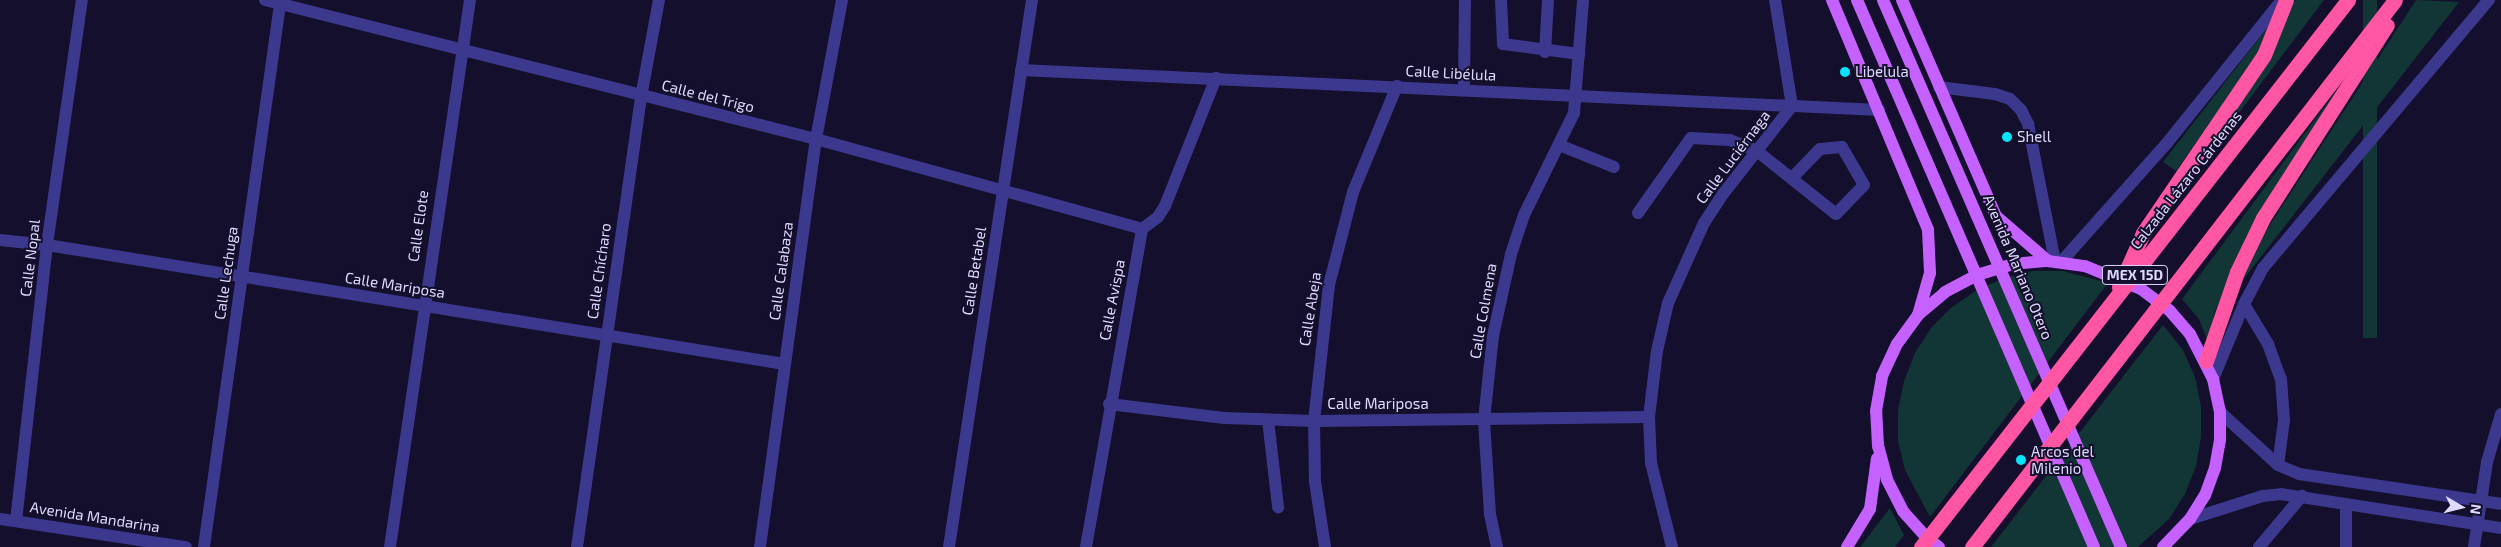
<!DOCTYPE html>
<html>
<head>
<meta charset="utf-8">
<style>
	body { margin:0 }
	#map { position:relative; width:2501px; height:547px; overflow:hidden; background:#140f2c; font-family:"Exo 2",sans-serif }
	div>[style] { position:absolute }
	.green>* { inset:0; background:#123635; transform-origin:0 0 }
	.minor>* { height:12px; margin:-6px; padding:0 6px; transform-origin:6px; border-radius:6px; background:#3c388d }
	.major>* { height:12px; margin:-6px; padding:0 6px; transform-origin:6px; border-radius:6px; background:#c561ff }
	.highway>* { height:15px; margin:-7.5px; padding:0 7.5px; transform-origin:7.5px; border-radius:7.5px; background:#ff55a5 }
	.dots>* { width:14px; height:14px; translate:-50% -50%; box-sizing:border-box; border:2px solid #140f2c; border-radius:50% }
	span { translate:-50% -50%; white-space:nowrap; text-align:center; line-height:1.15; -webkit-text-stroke:4px #140f2c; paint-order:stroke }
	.shield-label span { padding:1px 4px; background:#140f2c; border:1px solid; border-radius:4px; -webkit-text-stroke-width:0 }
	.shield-label { font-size:14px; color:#dfdaff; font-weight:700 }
	.poi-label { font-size:15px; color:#dfdaff }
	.left { translate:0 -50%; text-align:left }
	.street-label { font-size:15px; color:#dfdaff }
	.north { position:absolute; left:2436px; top:482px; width:50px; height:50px; -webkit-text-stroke:4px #140f2c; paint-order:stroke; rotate:98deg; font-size:14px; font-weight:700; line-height:20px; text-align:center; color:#dfdaff }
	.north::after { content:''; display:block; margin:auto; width:18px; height:22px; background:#dfdaff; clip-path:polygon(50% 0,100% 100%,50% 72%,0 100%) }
</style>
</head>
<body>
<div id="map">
	<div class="green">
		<div style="clip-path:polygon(2295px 0,2324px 0,2174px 199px,2266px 67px)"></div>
		<div style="left:2363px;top:0;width:14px;height:338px"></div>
		<div style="clip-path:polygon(2416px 0,2459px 2px,2239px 285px,2264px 234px)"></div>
		<div style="clip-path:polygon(2271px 23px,2260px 51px,2176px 171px,2163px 162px)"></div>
		<div style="clip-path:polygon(2340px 86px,2253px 227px,2215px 312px,2208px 342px,2199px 319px,2182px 299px)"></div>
		<div style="clip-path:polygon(2033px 271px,2063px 271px,2108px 283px,1930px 517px,1905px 470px,1898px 441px,1898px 410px,1904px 381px,1915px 353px,1931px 328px,1952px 307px,1977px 290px,2004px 278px)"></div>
		<div style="clip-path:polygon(2163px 325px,2183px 350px,2195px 377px,2201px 406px,2201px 437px,2196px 466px,2185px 494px,2169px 519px,2138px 547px,1991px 547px)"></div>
		<div style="clip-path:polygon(1890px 508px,1904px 535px,1895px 547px,1860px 547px)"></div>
	</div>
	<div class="minor">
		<div style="left:265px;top:0;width:568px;rotate:14.16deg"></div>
		<div style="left:816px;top:139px;width:338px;rotate:15.4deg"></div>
		<div style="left:1501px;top:0;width:44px;rotate:87.4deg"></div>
		<div style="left:1503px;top:44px;width:77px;rotate:7.5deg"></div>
		<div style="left:1545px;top:52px;width:52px;rotate:-86.7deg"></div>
		<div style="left:1021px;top:70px;width:859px;rotate:2.67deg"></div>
		<div style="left:1939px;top:87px;width:56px;rotate:7.1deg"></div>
		<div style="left:1995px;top:94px;width:16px;rotate:18deg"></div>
		<div style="left:2010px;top:99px;width:16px;rotate:45deg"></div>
		<div style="left:2021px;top:110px;width:16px;rotate:63deg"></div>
		<div style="left:2028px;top:124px;width:141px;rotate:78.9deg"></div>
		<div style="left:1464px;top:90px;width:90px;rotate:-89.4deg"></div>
		<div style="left:1559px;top:145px;width:59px;rotate:21.8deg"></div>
		<div style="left:1638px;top:213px;width:92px;rotate:-54.8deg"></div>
		<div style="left:1691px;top:138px;width:39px;rotate:3deg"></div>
		<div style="left:1730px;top:140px;width:29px;rotate:22deg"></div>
		<div style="left:1757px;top:151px;width:101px;rotate:38.6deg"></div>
		<div style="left:1836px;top:214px;width:40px;rotate:-46deg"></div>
		<div style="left:1864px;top:185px;width:44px;rotate:-120.1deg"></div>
		<div style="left:1842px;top:147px;width:22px;rotate:175deg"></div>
		<div style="left:1820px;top:149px;width:40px;rotate:134deg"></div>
		<div style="left:0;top:240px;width:47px;rotate:6.1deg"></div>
		<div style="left:47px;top:245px;width:747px;rotate:9.17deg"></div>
		<div style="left:2061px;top:262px;width:159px;rotate:-48.3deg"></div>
		<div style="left:2167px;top:143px;width:184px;rotate:-51.2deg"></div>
		<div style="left:2244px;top:304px;width:47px;rotate:59deg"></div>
		<div style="left:2268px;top:344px;width:37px;rotate:70deg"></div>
		<div style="left:2281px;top:379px;width:41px;rotate:85.8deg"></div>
		<div style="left:2284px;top:420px;width:45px;rotate:97.6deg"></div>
		<div style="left:2213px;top:379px;width:81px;rotate:-67.5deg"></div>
		<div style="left:2244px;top:304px;width:41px;rotate:-62.2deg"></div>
		<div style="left:2263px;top:268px;width:351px;rotate:-49.9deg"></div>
		<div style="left:1109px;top:404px;width:116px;rotate:6.9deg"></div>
		<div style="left:1224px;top:418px;width:90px;rotate:1.9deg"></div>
		<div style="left:1314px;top:421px;width:335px;rotate:-0.7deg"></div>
		<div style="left:2220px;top:412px;width:79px;rotate:42.4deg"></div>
		<div style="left:2278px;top:465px;width:23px;rotate:23deg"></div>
		<div style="left:2299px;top:474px;width:204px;rotate:8.4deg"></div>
		<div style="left:1268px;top:420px;width:88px;rotate:83.4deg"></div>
		<div style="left:0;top:519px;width:188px;rotate:8.6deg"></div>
		<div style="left:2190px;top:519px;width:77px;rotate:-17.5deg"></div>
		<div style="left:2263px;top:496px;width:18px;rotate:-6deg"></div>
		<div style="left:2281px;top:494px;width:223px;rotate:8.8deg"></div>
		<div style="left:16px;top:521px;width:278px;rotate:-83.6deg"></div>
		<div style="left:47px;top:245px;width:247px;rotate:-81.9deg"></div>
		<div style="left:204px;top:547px;width:548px;rotate:-82.03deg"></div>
		<div style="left:390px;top:547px;width:553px;rotate:-81.68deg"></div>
		<div style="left:577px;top:547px;width:455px;rotate:-81.9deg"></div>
		<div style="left:641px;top:97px;width:99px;rotate:-79.5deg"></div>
		<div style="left:760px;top:547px;width:412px;rotate:-82.2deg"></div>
		<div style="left:816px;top:139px;width:141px;rotate:-79.4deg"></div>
		<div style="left:949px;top:547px;width:553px;rotate:-81.37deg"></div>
		<div style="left:1086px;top:547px;width:323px;rotate:-80deg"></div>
		<div style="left:1142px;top:229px;width:20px;rotate:-37deg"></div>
		<div style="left:1158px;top:217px;width:13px;rotate:-58deg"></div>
		<div style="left:1165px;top:206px;width:138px;rotate:-68.3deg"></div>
		<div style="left:1325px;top:547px;width:66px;rotate:-98.7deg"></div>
		<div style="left:1315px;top:482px;width:61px;rotate:-90.9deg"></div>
		<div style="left:1314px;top:421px;width:137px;rotate:-83.7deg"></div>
		<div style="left:1329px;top:285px;width:96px;rotate:-75.5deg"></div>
		<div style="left:1353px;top:192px;width:115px;rotate:-67.5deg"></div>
		<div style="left:1497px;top:547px;width:34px;rotate:-102deg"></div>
		<div style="left:1490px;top:514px;width:94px;rotate:-93.7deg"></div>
		<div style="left:1484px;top:420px;width:84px;rotate:-83.9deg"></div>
		<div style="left:1493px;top:336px;width:84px;rotate:-77.6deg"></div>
		<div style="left:1511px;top:254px;width:41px;rotate:-71.6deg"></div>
		<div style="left:1524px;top:215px;width:114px;rotate:-63.9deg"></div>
		<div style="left:1574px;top:113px;width:113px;rotate:-85.4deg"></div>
		<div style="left:1672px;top:547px;width:87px;rotate:-104deg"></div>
		<div style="left:1651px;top:463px;width:46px;rotate:-92.5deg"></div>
		<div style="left:1649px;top:417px;width:66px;rotate:-83.1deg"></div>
		<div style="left:1657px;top:351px;width:49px;rotate:-77.1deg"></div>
		<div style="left:1668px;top:303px;width:88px;rotate:-65.8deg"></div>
		<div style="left:1704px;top:223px;width:35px;rotate:-57deg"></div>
		<div style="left:1723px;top:194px;width:112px;rotate:-51.9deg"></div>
		<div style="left:1792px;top:106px;width:107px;rotate:-99.1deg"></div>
		<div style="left:2259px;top:547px;width:67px;rotate:-49.9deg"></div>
		<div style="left:2346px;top:547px;width:43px;rotate:-90deg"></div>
		<div style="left:2474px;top:547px;width:86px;rotate:-81.3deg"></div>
		<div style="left:2487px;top:462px;width:50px;rotate:-73.7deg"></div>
	</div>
	<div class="major">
		<div style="left:1832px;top:0;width:249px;rotate:67.3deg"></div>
		<div style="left:1928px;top:230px;width:43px;rotate:87.3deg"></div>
		<div style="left:1930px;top:273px;width:44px;rotate:105.9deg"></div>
		<div style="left:1857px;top:0;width:596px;rotate:66.57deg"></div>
		<div style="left:1883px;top:0;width:597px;rotate:66.49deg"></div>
		<div style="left:1902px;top:0;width:236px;rotate:66.5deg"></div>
		<div style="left:1996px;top:216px;width:69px;rotate:40.9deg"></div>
		<div style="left:1847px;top:547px;width:44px;rotate:-58.8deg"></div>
		<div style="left:1870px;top:509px;width:51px;rotate:-82.2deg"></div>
		<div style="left:1939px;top:547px;width:15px;rotate:-143deg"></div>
		<div style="left:1927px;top:538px;width:36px;rotate:-132deg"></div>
		<div style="left:1903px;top:511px;width:36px;rotate:-117deg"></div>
		<div style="left:1887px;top:479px;width:34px;rotate:-105deg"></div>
		<div style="left:1878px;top:446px;width:35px;rotate:-93deg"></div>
		<div style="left:1876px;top:411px;width:36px;rotate:-80deg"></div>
		<div style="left:1882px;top:376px;width:35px;rotate:-65deg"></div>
		<div style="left:1897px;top:344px;width:36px;rotate:-54deg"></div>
		<div style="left:1918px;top:315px;width:35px;rotate:-40deg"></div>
		<div style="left:1945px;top:292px;width:36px;rotate:-28deg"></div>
		<div style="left:1977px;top:275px;width:37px;rotate:-17deg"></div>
		<div style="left:2012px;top:264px;width:36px;rotate:-5deg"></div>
		<div style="left:2048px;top:261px;width:37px;rotate:8deg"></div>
		<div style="left:2085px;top:266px;width:61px;rotate:22.3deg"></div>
		<div style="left:2141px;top:289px;width:36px;rotate:37deg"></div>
		<div style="left:2170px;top:311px;width:30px;rotate:49deg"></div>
		<div style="left:2190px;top:334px;width:51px;rotate:62.9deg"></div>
		<div style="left:2213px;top:379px;width:34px;rotate:78deg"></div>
		<div style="left:2220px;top:412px;width:28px;rotate:90deg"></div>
		<div style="left:2220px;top:440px;width:28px;rotate:100deg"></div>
		<div style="left:2215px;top:468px;width:29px;rotate:110deg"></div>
		<div style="left:2205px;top:495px;width:28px;rotate:122deg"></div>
		<div style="left:2190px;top:519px;width:39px;rotate:134deg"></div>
	</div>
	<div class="highway">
		<div style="left:2119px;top:287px;width:59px;rotate:-66deg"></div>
		<div style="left:2143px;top:233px;width:215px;rotate:-55.8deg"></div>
		<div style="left:2264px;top:55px;width:59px;rotate:-68.2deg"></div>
		<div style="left:2206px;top:361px;width:94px;rotate:-70.8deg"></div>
		<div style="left:2237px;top:272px;width:60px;rotate:-64.3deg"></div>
		<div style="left:2263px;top:218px;width:229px;rotate:-57.3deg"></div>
		<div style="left:1921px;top:547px;width:694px;rotate:-52.02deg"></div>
		<div style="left:1972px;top:547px;width:691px;rotate:-52.28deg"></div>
	</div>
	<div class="dots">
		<div style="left:1845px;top:72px;background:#06e4ff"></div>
		<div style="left:2007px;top:137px;background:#06e4ff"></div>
		<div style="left:2021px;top:460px;background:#06e4ff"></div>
	</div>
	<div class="shield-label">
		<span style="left:2135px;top:275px">MEX 15D</span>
	</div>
	<div class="poi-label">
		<span class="left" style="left:1855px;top:72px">Libelula</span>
		<span class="left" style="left:2017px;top:137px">Shell</span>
		<span class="left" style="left:2031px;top:460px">Arcos del<br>Milenio</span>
	</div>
	<div class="street-label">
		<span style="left:1451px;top:73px;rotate:3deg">Calle Libélula</span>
		<span style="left:708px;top:96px;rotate:14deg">Calle del Trigo</span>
		<span style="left:1733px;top:157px;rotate:-53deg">Calle Luciérnaga</span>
		<span style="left:2186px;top:180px;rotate:-52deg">Calzada Lázaro Cárdenas</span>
		<span style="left:418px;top:226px;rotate:-82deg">Calle Elote</span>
		<span style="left:30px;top:258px;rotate:-83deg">Calle Nopal</span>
		<span style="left:2018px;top:267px;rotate:67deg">Avenida Mariano Otero</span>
		<span style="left:599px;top:271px;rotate:-82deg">Calle Chícharo</span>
		<span style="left:781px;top:271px;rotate:-82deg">Calle Calabaza</span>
		<span style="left:974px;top:271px;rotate:-81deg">Calle Betabel</span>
		<span style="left:226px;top:273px;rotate:-82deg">Calle Lechuga</span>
		<span style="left:395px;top:285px;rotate:9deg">Calle Mariposa</span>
		<span style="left:1112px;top:300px;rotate:-79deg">Calle Avispa</span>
		<span style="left:1310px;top:309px;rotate:-81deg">Calle Abeja</span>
		<span style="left:1483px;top:311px;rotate:-80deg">Calle Colmena</span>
		<span style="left:1378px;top:404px">Calle Mariposa</span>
		<span style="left:95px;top:517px;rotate:9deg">Avenida Mandarina</span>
	</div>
	<div class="north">N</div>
</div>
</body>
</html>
